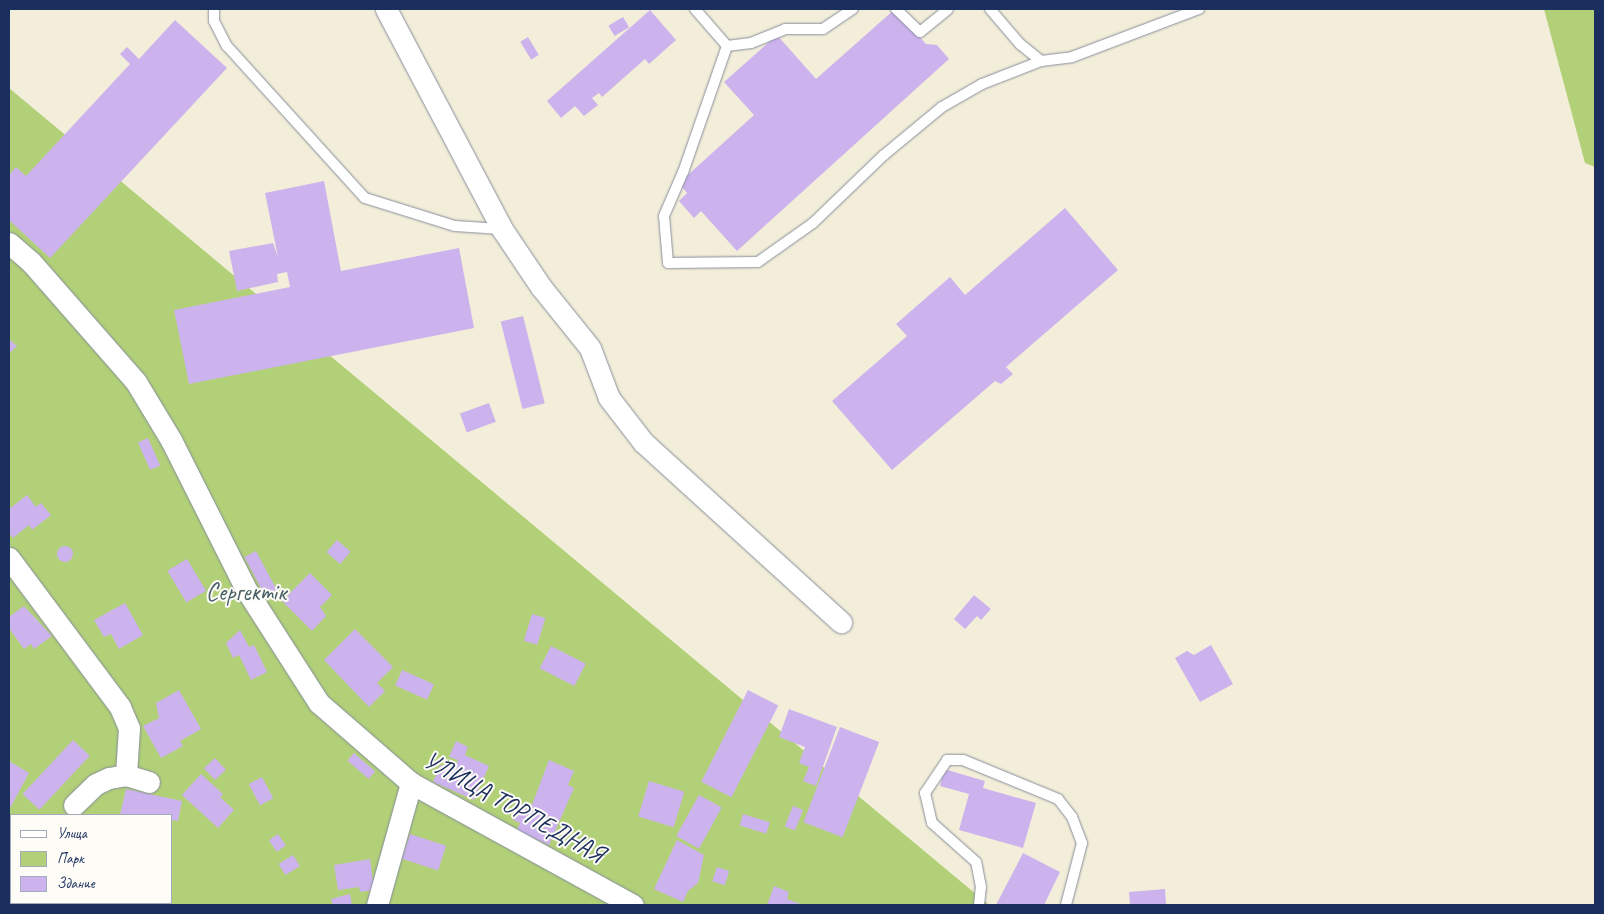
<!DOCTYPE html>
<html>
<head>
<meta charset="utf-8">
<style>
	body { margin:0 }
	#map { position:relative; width:1604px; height:914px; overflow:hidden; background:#f3eed9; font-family:Caveat,sans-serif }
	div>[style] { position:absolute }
	.green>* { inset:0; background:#b1d077 }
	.building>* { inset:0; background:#cdb3ee; transform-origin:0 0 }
	.round { border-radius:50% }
	.roads { filter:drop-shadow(0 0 1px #878e9c) drop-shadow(0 0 1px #878e9c) }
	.lane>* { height:10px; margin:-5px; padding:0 5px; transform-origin:5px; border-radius:5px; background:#fff }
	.street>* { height:21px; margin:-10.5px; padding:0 10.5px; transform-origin:10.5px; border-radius:10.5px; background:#fff }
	span { translate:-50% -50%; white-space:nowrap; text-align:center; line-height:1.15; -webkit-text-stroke:4px #fdfcf7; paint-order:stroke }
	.park-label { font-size:25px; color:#485f66 }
	.street-label { font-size:25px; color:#1b2f5e }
	.frame { position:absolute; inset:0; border:10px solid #1b2f5e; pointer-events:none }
	.legend { position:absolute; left:10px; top:814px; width:162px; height:90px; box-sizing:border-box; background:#fdfcf7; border:1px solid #a3aaba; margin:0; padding:6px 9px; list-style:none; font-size:15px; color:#1b2f5e }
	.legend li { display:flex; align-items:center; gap:10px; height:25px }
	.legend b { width:25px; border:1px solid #a3aaba }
</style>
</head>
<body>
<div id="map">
	<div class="green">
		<div style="clip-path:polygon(1544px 9px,1595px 9px,1595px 167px,1585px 163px)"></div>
		<div style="clip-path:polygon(evenodd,9px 88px,989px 905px,9px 905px,9px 88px,11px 815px,171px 815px,171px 903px,11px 903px,11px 815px)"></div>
	</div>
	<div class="building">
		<div style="clip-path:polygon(895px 9px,926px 44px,937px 45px,949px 59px,737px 251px,701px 211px,694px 218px,679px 201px,687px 193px,679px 183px,754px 115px,724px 82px,777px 35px,816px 79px)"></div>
		<div style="clip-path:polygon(650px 10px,676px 40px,649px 64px,645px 59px,602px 97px,599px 93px,592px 98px,598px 105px,584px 116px,575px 106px,561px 118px,547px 101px)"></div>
		<div style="left:623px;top:17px;width:12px;height:17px;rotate:59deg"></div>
		<div style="clip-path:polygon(175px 20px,227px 68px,50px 258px,9px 220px,9px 175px,16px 167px,26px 176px,130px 64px,120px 54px,127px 47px,139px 59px)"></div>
		<div style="left:528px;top:37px;width:21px;height:9px;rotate:59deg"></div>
		<div style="clip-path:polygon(324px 181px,341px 271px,459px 248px,474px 328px,189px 384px,174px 310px,290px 287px,287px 272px,277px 274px,278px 282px,237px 291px,229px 251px,273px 243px,278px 257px,265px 193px)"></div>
		<div style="clip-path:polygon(1065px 208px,1118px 270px,1006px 367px,1013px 374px,1001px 384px,995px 381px,892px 470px,832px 401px,907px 336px,896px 324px,950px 277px,965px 295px)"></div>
		<div style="left:523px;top:316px;width:90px;height:23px;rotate:76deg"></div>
		<div style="clip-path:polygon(9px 339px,17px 346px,9px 354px)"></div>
		<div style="left:489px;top:403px;width:20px;height:31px;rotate:70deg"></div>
		<div style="left:148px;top:438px;width:30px;height:11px;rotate:66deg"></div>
		<div style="clip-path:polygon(27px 495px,36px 507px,41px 503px,51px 515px,32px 530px,29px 525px,13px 538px,9px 533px,9px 509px)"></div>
		<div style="left:337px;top:540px;width:18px;height:16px;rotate:41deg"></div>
		<div class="round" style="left:57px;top:546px;width:16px;height:16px"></div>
		<div style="left:256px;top:551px;width:44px;height:13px;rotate:62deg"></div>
		<div style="left:187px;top:559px;width:37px;height:23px;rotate:59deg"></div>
		<div style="clip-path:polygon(310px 573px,332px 595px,320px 607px,326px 616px,312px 631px,282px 601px)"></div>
		<div style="clip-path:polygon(974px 595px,991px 609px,981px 620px,977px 616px,965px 629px,954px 619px)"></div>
		<div style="clip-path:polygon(125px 603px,143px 635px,119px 649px,111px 634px,104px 637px,94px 620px)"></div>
		<div style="clip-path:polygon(24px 606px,52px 636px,34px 649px,31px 644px,24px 649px,9px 628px,9px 617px)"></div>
		<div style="left:532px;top:614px;width:14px;height:28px;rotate:17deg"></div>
		<div style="clip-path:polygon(355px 629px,393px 667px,377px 683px,385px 691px,369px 707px,324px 660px)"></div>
		<div style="clip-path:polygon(240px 630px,249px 647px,254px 645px,267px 672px,251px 680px,239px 655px,233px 658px,226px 643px)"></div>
		<div style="clip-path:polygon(1211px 645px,1233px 684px,1200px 702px,1175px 658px,1187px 651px,1194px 655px)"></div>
		<div style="left:551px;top:646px;width:39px;height:25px;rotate:27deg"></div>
		<div style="left:402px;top:670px;width:35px;height:17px;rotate:24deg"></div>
		<div style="clip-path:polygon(179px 690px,201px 729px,180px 741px,183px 746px,161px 758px,143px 726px,159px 718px,156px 703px)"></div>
		<div style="left:748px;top:690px;width:34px;height:103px;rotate:27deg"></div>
		<div style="clip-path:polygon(789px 709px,837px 727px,816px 786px,803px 781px,809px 767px,799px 763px,805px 747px,779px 737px)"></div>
		<div style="left:840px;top:727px;width:42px;height:102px;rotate:21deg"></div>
		<div style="left:73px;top:740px;width:23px;height:74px;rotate:43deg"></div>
		<div style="clip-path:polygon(456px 741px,468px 747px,465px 755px,489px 766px,474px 800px,433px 782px,440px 765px,453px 770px,458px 760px,449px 757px)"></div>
		<div style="left:354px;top:753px;width:28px;height:10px;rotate:41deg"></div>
		<div style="left:215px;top:758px;width:16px;height:15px;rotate:47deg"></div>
		<div style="clip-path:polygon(549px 760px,574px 771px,568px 785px,574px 788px,549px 845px,517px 830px,520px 823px,513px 820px,520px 805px,530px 810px)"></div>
		<div style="clip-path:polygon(9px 761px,29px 773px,9px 810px)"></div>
		<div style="clip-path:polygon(944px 769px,985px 781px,983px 788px,1036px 803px,1023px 848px,959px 830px,969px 794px,940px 786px)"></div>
		<div style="clip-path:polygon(201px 774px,223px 794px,220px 797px,234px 810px,218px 828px,182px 795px)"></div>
		<div style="left:262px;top:777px;width:24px;height:15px;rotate:62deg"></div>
		<div style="left:649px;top:781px;width:37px;height:37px;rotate:17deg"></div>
		<div style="clip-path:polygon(126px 789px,182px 801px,178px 821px,173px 820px,171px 824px,171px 815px,120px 815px)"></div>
		<div style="left:699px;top:795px;width:26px;height:47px;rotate:29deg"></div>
		<div style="left:793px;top:806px;width:11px;height:22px;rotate:22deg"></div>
		<div style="left:743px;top:814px;width:28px;height:12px;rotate:17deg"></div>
		<div style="left:278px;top:834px;width:14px;height:11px;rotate:56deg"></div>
		<div style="left:410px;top:834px;width:38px;height:26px;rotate:18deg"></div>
		<div style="clip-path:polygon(677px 840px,704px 855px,698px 883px,688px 891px,683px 902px,654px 889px)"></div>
		<div style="clip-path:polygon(1023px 853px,1060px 872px,1044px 905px,996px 905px)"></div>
		<div style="left:293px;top:855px;width:13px;height:17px;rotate:58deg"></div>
		<div style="clip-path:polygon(370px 859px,374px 890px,360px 892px,359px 887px,338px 890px,334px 865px)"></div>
		<div style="left:717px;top:867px;width:13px;height:15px;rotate:18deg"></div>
		<div style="clip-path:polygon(774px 886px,789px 892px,787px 899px,803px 905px,767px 905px)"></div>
		<div style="clip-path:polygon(1165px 889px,1166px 905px,1130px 905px,1129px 892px)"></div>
		<div style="clip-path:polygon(350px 894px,352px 905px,333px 905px,331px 899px)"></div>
	</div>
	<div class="roads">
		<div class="lane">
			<div style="left:214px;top:9px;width:12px;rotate:90deg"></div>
			<div style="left:214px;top:21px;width:28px;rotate:63deg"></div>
			<div style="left:227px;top:46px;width:205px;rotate:47.8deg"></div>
			<div style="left:365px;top:198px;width:94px;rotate:17.3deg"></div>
			<div style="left:455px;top:226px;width:46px;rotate:3.7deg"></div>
			<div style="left:695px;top:9px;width:49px;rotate:49.1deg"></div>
			<div style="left:896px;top:9px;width:33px;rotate:44deg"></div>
			<div style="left:920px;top:32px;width:36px;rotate:-39deg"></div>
			<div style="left:990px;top:9px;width:46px;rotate:49.4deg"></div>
			<div style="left:1020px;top:44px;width:27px;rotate:39deg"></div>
			<div style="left:1041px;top:61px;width:31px;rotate:-7deg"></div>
			<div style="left:1072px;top:57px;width:136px;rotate:-20.7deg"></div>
			<div style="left:727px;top:46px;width:133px;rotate:109.2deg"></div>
			<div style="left:683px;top:172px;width:48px;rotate:113.4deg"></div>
			<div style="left:664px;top:216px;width:47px;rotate:85.1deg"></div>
			<div style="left:668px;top:263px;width:90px;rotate:-0.6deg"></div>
			<div style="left:758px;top:262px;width:67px;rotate:-35.3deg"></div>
			<div style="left:813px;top:223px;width:98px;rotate:-43.8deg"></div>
			<div style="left:884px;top:155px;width:75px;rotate:-39.6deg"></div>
			<div style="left:942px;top:107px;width:46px;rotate:-29.9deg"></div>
			<div style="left:982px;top:84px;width:63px;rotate:-21.3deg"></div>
			<div style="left:727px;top:46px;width:24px;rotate:-7deg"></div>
			<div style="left:751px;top:43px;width:37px;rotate:-22deg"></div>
			<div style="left:785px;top:29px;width:38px"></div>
			<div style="left:823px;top:29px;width:36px;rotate:-34deg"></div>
			<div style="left:979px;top:905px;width:18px;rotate:-84deg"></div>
			<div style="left:981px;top:887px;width:25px;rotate:-101deg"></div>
			<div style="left:976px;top:862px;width:59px;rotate:-138.4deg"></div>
			<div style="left:932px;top:823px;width:31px;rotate:-103deg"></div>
			<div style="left:925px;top:793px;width:40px;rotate:-56deg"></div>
			<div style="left:947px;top:760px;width:16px"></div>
			<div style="left:963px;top:760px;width:103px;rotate:22.3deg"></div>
			<div style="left:1058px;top:799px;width:23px;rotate:52deg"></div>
			<div style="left:1072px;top:817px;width:28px;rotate:69deg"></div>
			<div style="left:1082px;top:843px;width:64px;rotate:104.5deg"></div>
		</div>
		<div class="street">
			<div style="left:386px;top:9px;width:249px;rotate:62.2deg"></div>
			<div style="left:502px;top:229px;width:70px;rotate:56.1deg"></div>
			<div style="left:541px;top:287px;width:78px;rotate:51.2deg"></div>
			<div style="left:590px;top:348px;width:53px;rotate:69.2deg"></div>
			<div style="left:609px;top:398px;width:56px;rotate:52.3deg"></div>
			<div style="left:643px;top:442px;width:268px;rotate:42.3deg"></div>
			<div style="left:9px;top:243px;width:29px;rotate:41deg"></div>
			<div style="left:31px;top:262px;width:159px;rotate:48.8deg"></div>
			<div style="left:136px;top:382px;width:68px;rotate:58.9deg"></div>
			<div style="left:171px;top:440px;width:169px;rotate:63.3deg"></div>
			<div style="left:247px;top:591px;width:133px;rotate:57.3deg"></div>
			<div style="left:319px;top:703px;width:122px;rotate:41deg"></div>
			<div style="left:411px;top:783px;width:253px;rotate:28.8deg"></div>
			<div style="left:9px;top:558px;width:186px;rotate:53.3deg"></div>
			<div style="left:120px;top:707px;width:23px;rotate:67deg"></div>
			<div style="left:129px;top:728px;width:47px;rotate:93.7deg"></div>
			<div style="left:74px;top:805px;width:30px;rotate:-44deg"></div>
			<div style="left:96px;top:784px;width:14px;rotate:-25deg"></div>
			<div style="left:109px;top:778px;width:17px;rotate:-10deg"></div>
			<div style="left:126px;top:775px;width:24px;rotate:17deg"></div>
			<div style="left:377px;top:905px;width:127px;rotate:-74.4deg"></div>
		</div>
	</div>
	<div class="park-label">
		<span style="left:246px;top:592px">Сергектік</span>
	</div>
	<div class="street-label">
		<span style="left:514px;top:807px;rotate:29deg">УЛИЦА ТОРПЕДНАЯ</span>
	</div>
	<div class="frame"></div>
	<ul class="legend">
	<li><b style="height:6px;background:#fff"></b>Улица</li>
	<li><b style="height:14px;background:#b1d077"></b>Парк</li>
	<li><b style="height:14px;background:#cdb3ee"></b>Здание</li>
	</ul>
</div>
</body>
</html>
